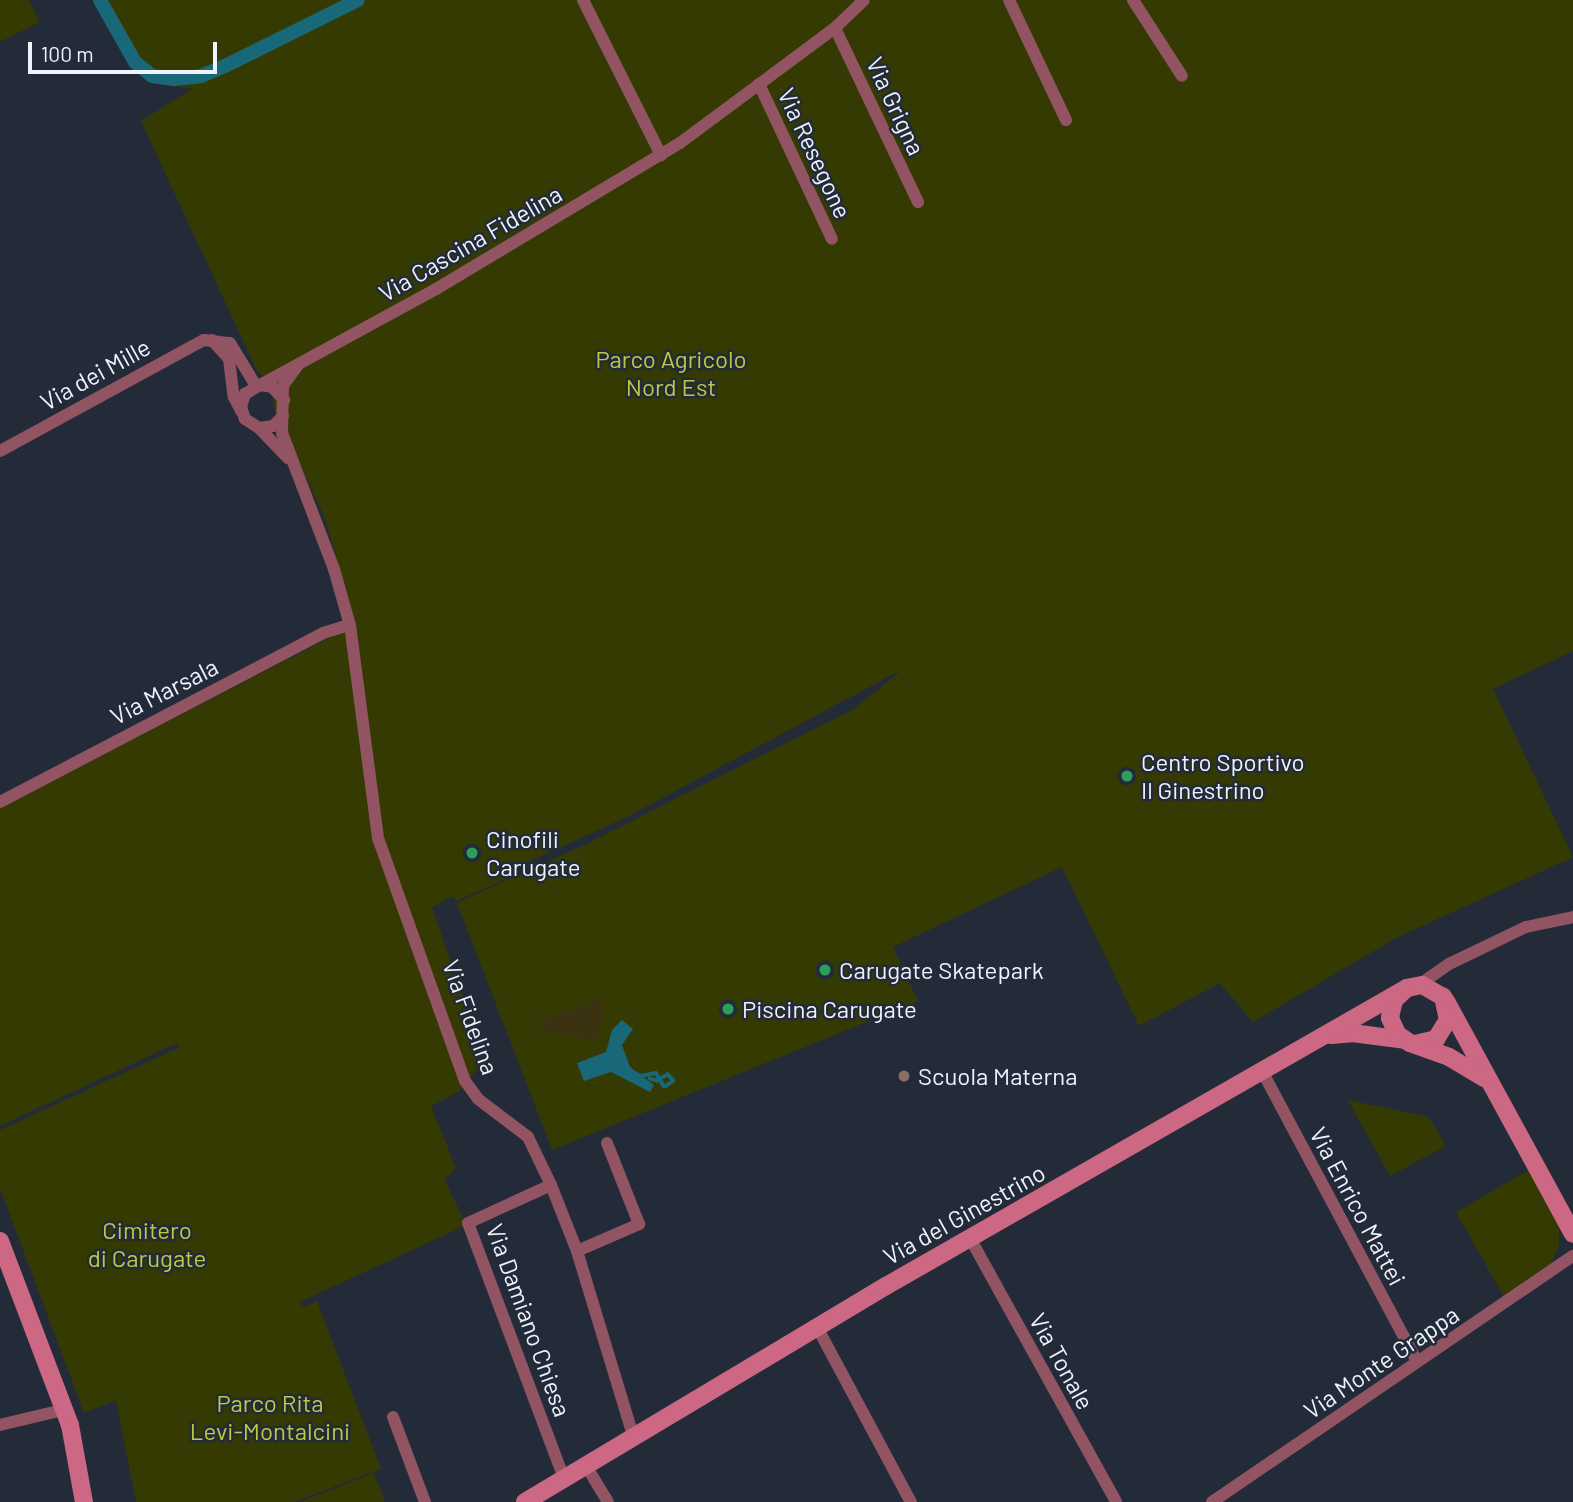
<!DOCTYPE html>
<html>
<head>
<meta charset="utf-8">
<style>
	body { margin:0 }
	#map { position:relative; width:1573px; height:1502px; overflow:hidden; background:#232b39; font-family:Barlow,sans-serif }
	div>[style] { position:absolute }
	.green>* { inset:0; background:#353a02 }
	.sand>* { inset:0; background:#3a3211 }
	.water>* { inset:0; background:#186879 }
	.stream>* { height:3.5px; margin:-1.75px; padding:0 1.75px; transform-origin:1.75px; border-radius:1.75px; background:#186879 }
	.canal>* { height:14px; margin:-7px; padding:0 7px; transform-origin:7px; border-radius:7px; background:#186879 }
	.street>* { height:12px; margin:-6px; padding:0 6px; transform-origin:6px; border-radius:6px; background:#925463 }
	.secondary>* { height:18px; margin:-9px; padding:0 9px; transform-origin:9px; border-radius:9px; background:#cc6883 }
	.dots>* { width:19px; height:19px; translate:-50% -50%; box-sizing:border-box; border:4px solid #232b39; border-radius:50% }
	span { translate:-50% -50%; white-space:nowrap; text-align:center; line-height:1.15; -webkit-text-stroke:5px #232b39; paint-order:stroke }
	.street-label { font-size:24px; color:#eef3fd }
	.park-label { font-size:24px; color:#bdca3f }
	.poi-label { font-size:24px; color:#eef3fd }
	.left { translate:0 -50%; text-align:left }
	.scale { position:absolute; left:28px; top:42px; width:189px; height:32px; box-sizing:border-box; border:4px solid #eef3fd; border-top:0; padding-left:9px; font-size:21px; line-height:24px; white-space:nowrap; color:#eef3fd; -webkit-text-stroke:5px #232b39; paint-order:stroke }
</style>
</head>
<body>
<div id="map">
	<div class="green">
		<div style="clip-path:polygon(0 0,29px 0,40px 22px,0 42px)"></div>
		<div style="clip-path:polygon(101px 0,1573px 0,1573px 651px,1493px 689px,1573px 857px,1396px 938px,1253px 1022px,1220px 983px,1139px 1026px,1062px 867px,893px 947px,918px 1001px,552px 1150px,457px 903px,586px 844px,854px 709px,903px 669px,627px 817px,511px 870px,513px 876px,456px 901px,454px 896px,432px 907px,484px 1060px,460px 1091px,431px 1106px,456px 1168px,445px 1180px,466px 1225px,300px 1302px,303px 1307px,317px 1301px,381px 1469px,294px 1502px,136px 1502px,116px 1400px,84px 1413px,0 1188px,0 1130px,180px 1047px,177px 1043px,0 1126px,0 808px,356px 624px,324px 516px,274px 408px,271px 384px,257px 371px,141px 121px,192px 89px,161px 84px,132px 66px)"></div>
		<div style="clip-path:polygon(1348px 1100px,1429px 1117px,1446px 1146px,1390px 1176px)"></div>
		<div style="clip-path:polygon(1529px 1170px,1559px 1223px,1559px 1247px,1549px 1267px,1504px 1297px,1456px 1212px)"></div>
		<div style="clip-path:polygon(374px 1473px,385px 1502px,300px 1502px)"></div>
	</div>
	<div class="sand">
		<div style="clip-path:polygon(600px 999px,605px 1011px,596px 1041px,541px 1030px,538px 1022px)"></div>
	</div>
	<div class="water">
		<div style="clip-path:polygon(622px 1020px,633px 1029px,622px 1045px,630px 1067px,654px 1085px,650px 1092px,611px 1072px,584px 1081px,577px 1063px,606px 1052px,612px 1030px)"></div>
	</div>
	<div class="stream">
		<div style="left:631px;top:1071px;width:11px;rotate:27deg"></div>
		<div style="left:641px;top:1076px;width:15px;rotate:-11deg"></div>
		<div style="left:656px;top:1073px;width:1px;rotate:45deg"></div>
		<div style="left:657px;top:1074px;width:14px;rotate:60deg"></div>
		<div style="left:664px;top:1086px;width:2px"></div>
		<div style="left:666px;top:1086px;width:9px;rotate:-36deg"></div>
		<div style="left:673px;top:1081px;width:8px;rotate:-130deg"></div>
		<div style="left:668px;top:1075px;width:2px;rotate:153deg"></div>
		<div style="left:666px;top:1076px;width:10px;rotate:151deg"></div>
		<div style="left:657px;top:1081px;width:7px;rotate:-164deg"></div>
	</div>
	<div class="canal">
		<div style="left:100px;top:0;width:71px;rotate:60.6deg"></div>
		<div style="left:135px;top:62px;width:22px;rotate:39deg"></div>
		<div style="left:152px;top:76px;width:22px;rotate:8deg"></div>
		<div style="left:174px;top:79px;width:27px;rotate:-6deg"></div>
		<div style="left:201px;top:76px;width:26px;rotate:-23deg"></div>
		<div style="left:225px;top:66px;width:148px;rotate:-26.4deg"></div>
	</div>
	<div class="street">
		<div style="left:583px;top:0;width:174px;rotate:63.3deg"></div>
		<div style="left:1009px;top:0;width:133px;rotate:64.6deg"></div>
		<div style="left:1133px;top:0;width:90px;rotate:57.2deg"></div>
		<div style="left:835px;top:28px;width:193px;rotate:64.5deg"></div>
		<div style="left:759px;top:84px;width:171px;rotate:64.8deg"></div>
		<div style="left:212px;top:340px;width:25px;rotate:48deg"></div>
		<div style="left:229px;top:359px;width:38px;rotate:83deg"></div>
		<div style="left:234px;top:397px;width:16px;rotate:63deg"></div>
		<div style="left:298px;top:365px;width:26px;rotate:126deg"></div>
		<div style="left:283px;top:386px;width:47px;rotate:91.2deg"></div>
		<div style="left:282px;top:433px;width:146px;rotate:69.1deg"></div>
		<div style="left:334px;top:569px;width:58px;rotate:74.1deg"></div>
		<div style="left:350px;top:625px;width:215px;rotate:82.5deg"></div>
		<div style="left:378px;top:838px;width:258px;rotate:70.3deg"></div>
		<div style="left:465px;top:1081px;width:22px;rotate:54deg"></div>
		<div style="left:478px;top:1099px;width:63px;rotate:37.2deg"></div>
		<div style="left:528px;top:1137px;width:53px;rotate:64.4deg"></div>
		<div style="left:551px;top:1185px;width:71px;rotate:68.5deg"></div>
		<div style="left:577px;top:1251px;width:192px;rotate:73.1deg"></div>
		<div style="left:260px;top:385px;width:200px;rotate:-28.6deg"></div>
		<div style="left:436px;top:289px;width:284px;rotate:-30.9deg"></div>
		<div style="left:680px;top:143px;width:193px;rotate:-36.6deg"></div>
		<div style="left:835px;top:28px;width:40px;rotate:-44deg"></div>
		<div style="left:283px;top:416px;width:14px;rotate:135deg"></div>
		<div style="left:273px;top:426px;width:14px;rotate:172deg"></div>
		<div style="left:259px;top:428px;width:17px;rotate:-147deg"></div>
		<div style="left:245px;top:419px;width:13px;rotate:-108deg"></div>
		<div style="left:241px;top:407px;width:14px;rotate:-73deg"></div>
		<div style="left:245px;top:394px;width:17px;rotate:-31deg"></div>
		<div style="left:260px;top:385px;width:12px;rotate:9deg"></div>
		<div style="left:272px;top:387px;width:18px;rotate:47deg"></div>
		<div style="left:259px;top:428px;width:42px;rotate:46deg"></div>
		<div style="left:0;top:451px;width:232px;rotate:-28.6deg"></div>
		<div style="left:204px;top:340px;width:26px;rotate:7deg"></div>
		<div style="left:230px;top:343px;width:50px;rotate:58.8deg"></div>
		<div style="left:0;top:802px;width:365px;rotate:-27.6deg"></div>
		<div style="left:323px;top:633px;width:28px;rotate:-17deg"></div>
		<div style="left:1419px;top:985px;width:37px;rotate:-35deg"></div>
		<div style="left:1449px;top:964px;width:85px;rotate:-25.7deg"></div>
		<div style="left:1526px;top:927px;width:48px;rotate:-12deg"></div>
		<div style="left:1262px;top:1071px;width:329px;rotate:61.9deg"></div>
		<div style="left:551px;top:1185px;width:91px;rotate:155.4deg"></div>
		<div style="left:468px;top:1223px;width:270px;rotate:69.4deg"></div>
		<div style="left:971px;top:1240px;width:299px;rotate:61deg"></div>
		<div style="left:577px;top:1251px;width:68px;rotate:-23.5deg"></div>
		<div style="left:639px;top:1224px;width:87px;rotate:-111.6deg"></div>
		<div style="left:817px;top:1327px;width:199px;rotate:61.8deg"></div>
		<div style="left:393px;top:1417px;width:91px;rotate:69.4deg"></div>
		<div style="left:0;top:1425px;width:65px;rotate:-13.4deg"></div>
		<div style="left:585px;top:1464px;width:44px;rotate:58.8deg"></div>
		<div style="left:1212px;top:1502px;width:437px;rotate:-34.3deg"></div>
	</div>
	<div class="secondary">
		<div style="left:1446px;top:1001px;width:265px;rotate:61.4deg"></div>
		<div style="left:1331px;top:1035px;width:21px;rotate:-5deg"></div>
		<div style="left:1352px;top:1033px;width:53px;rotate:7.5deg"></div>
		<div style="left:1415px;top:1044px;width:22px;rotate:-13deg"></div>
		<div style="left:1436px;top:1039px;width:22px;rotate:-58deg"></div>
		<div style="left:1448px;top:1020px;width:24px;rotate:-102deg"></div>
		<div style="left:1443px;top:997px;width:24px;rotate:-150deg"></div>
		<div style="left:1422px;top:985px;width:15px;rotate:169deg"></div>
		<div style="left:1407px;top:988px;width:18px;rotate:137deg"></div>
		<div style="left:1394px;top:1000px;width:18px;rotate:103deg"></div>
		<div style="left:1390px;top:1018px;width:17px;rotate:66deg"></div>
		<div style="left:1397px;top:1034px;width:16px;rotate:35deg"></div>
		<div style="left:1410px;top:1043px;width:41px;rotate:19.7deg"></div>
		<div style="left:1449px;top:1057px;width:41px;rotate:31deg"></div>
		<div style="left:0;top:1241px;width:197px;rotate:69.2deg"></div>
		<div style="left:70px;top:1425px;width:78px;rotate:79.7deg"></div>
		<div style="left:525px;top:1502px;width:421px;rotate:-30.9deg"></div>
		<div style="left:886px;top:1286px;width:600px;rotate:-29.77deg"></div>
	</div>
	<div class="dots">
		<div style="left:1127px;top:776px;background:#2e9e5b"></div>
		<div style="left:472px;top:853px;background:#2e9e5b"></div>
		<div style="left:825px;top:970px;background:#2e9e5b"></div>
		<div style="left:728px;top:1009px;background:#2e9e5b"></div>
		<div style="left:904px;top:1076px;background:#8d6e63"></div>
	</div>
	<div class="street-label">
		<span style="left:896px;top:106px;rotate:65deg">Via Grigna</span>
		<span style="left:815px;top:153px;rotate:65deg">Via Resegone</span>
		<span style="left:470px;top:243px;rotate:-30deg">Via Cascina Fidelina</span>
		<span style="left:95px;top:374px;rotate:-29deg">Via dei Mille</span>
		<span style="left:164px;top:691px;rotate:-27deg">Via Marsala</span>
		<span style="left:471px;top:1017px;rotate:70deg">Via Fidelina</span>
		<span style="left:1358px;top:1206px;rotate:62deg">Via Enrico Mattei</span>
		<span style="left:964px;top:1214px;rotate:-29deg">Via del Ginestrino</span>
		<span style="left:529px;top:1320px;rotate:70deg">Via Damiano Chiesa</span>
		<span style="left:1062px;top:1361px;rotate:61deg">Via Tonale</span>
		<span style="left:1381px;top:1362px;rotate:-34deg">Via Monte Grappa</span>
	</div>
	<div class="park-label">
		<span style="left:671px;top:373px">Parco Agricolo<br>Nord Est</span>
		<span style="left:147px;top:1244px">Cimitero<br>di Carugate</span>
		<span style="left:270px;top:1417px">Parco Rita<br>Levi-Montalcini</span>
	</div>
	<div class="poi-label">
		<span class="left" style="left:1141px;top:776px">Centro Sportivo<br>Il Ginestrino</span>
		<span class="left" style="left:486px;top:853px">Cinofili<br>Carugate</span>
		<span class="left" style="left:839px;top:970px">Carugate Skatepark</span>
		<span class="left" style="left:742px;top:1009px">Piscina Carugate</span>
		<span class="left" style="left:918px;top:1076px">Scuola Materna</span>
	</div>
	<div class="scale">100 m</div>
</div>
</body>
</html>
